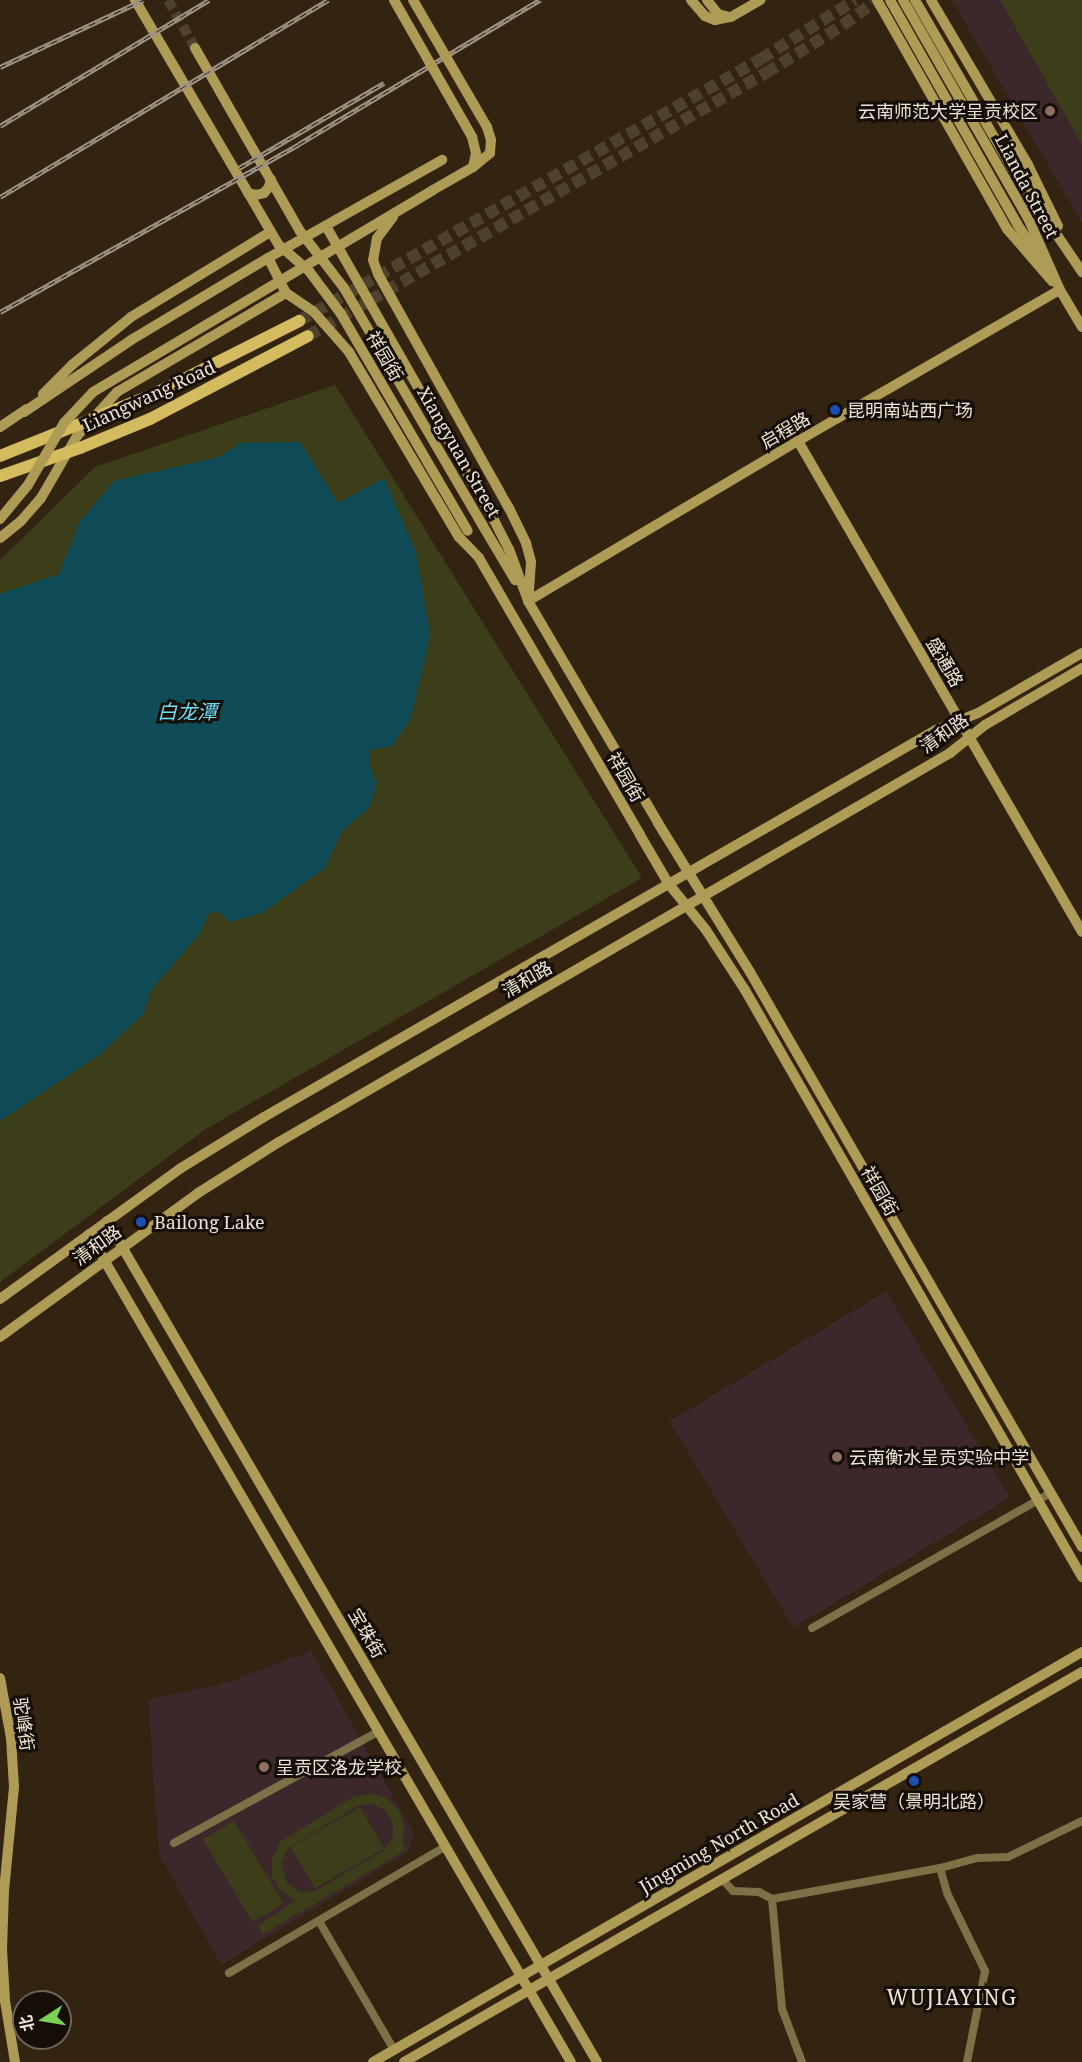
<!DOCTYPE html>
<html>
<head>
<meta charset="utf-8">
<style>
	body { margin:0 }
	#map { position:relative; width:1082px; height:2062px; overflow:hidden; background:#322410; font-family:"Noto Serif","Noto Sans SC",serif }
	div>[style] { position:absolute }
	.education>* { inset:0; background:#3c282a; transform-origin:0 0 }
	.green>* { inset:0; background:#3c3d19; transform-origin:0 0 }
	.water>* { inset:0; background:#0f4c57 }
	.secondary-tunnel>* { height:10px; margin-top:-5px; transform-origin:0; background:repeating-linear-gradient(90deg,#4e412e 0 10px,transparent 0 15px) }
	.primary-tunnel>* { height:12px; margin-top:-6px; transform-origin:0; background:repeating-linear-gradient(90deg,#4e412e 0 12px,transparent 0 18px) }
	.street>* { height:8px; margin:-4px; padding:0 4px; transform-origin:4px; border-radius:4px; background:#7d7147 }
	.secondary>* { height:10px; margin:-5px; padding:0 5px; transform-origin:5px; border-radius:5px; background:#ae9b55 }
	.primary>* { height:12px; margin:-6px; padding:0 6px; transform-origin:6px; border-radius:6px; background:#d4bb5f }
	.rail>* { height:4.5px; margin-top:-2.25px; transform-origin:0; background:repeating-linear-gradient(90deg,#150f07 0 7px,#9e9383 0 14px); box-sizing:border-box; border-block:2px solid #9e9383 }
	.secondary-bridge>* { height:10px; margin:-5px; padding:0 5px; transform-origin:5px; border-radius:5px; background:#ae9b55 }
	.dots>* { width:16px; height:16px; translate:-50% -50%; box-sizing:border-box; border:3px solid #150f07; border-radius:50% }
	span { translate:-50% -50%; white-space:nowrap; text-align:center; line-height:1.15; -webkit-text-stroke:6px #150f07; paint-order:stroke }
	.poi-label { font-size:18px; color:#ede4d7 }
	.right { translate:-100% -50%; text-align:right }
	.left { translate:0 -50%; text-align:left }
	.street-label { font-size:18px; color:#ede4d7 }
	.water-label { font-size:20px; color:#6edef4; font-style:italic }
	.quarter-label { font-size:21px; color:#ede4d7; letter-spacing:1.5px }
	.north { position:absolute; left:12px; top:1990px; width:60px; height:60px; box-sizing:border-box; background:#150f07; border:2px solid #6b645a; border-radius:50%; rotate:258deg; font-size:16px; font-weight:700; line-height:24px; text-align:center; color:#ede4d7 }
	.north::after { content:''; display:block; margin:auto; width:21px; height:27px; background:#7cd154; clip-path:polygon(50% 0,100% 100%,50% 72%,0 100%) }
</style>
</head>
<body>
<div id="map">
	<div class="education">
		<div style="clip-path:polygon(952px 0,1082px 0,1082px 223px)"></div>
		<div style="left:886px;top:1291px;width:241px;height:253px;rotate:59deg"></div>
		<div style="clip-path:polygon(311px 1651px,414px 1834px,408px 1852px,221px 1965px,159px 1854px,148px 1699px,226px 1683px)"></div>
	</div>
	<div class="green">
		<div style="clip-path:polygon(1000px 0,1082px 0,1082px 145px)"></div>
		<div style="clip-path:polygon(335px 385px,642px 878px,206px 1129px,0 1282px,0 560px,95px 467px)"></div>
		<div style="clip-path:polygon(evenodd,371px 1793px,385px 1797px,399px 1810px,404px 1827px,402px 1842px,406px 1850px,263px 1934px,258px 1925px,296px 1901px,280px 1890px,272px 1877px,272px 1859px,280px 1842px,353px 1797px,371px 1793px,371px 1804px,384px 1809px,393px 1823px,393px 1837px,385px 1850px,315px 1891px,301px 1892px,287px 1883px,281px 1864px,288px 1848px,357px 1806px,371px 1804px)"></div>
		<div style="left:360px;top:1807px;width:48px;height:80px;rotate:60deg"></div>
		<div style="left:234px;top:1821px;width:96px;height:36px;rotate:59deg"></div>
	</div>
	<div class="water">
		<div style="clip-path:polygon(300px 442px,338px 503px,384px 478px,416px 552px,430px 635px,411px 718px,392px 746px,370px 750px,369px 765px,377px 783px,369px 808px,342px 831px,325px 868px,262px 913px,230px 922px,217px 911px,208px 914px,200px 933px,152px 989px,143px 1014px,99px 1055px,0 1121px,0 594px,59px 574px,80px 521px,114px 481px,219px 457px,241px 443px)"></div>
	</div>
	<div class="secondary-tunnel">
		<div style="left:168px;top:0;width:55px;rotate:60.6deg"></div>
	</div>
	<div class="primary-tunnel">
		<div style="left:299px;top:321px;width:531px;rotate:-29.56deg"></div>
		<div style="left:761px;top:59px;width:111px;rotate:-32.1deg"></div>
		<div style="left:308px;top:336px;width:528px;rotate:-29.87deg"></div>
		<div style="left:766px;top:73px;width:91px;rotate:-31.9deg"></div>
		<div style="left:843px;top:25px;width:42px;rotate:-36.3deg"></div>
	</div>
	<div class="street">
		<div style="left:812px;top:1628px;width:274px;rotate:-29.5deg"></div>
		<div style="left:174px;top:1843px;width:234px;rotate:-28.6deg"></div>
		<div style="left:940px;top:1868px;width:26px;rotate:74deg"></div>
		<div style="left:947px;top:1893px;width:87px;rotate:64deg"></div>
		<div style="left:985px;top:1971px;width:93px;rotate:101.2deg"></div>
		<div style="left:722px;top:1879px;width:16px;rotate:47deg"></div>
		<div style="left:733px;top:1891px;width:26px;rotate:2deg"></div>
		<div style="left:759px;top:1892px;width:15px;rotate:28deg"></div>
		<div style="left:772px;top:1899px;width:110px;rotate:84.8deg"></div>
		<div style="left:782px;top:2009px;width:57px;rotate:69.3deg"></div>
		<div style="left:772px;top:1899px;width:171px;rotate:-10.5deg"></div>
		<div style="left:940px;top:1868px;width:39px;rotate:-15deg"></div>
		<div style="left:978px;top:1858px;width:30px;rotate:-2deg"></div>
		<div style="left:1008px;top:1857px;width:82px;rotate:-25.9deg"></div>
		<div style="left:319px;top:1921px;width:149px;rotate:59.8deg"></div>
		<div style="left:229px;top:1973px;width:251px;rotate:-30.3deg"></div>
	</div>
	<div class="secondary">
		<div style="left:135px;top:0;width:284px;rotate:59.6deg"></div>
		<div style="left:691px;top:0;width:21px;rotate:49deg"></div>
		<div style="left:705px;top:16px;width:11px;rotate:22deg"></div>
		<div style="left:715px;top:20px;width:16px;rotate:-11deg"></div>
		<div style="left:731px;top:17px;width:34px;rotate:-30deg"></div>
		<div style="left:707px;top:0;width:18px;rotate:52deg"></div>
		<div style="left:718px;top:14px;width:11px;rotate:15deg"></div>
		<div style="left:877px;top:0;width:263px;rotate:60.4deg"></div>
		<div style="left:1007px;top:229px;width:69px;rotate:49.1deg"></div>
		<div style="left:890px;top:0;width:257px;rotate:60.4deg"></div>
		<div style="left:1017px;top:224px;width:40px;rotate:56deg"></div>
		<div style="left:903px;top:0;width:251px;rotate:60.2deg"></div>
		<div style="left:1028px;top:218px;width:79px;rotate:66deg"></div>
		<div style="left:1060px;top:290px;width:43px;rotate:59.3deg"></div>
		<div style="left:915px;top:0;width:200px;rotate:60deg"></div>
		<div style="left:1015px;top:173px;width:120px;rotate:55.9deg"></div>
		<div style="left:931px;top:0;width:191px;rotate:59.5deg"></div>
		<div style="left:1028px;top:165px;width:68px;rotate:63.8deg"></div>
		<div style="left:195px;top:48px;width:211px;rotate:60.2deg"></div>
		<div style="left:473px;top:167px;width:22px;rotate:-39deg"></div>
		<div style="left:490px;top:153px;width:13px;rotate:-86deg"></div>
		<div style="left:491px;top:140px;width:14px;rotate:-107deg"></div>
		<div style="left:433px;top:190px;width:46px;rotate:-29.9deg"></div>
		<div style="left:473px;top:167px;width:14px;rotate:-78deg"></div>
		<div style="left:476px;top:153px;width:16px;rotate:-104deg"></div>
		<div style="left:248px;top:193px;width:8px;rotate:14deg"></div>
		<div style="left:256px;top:195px;width:8px;rotate:-14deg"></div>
		<div style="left:264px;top:193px;width:8px;rotate:-50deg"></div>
		<div style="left:269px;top:187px;width:8px;rotate:-76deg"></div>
		<div style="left:43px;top:394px;width:41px;rotate:-45deg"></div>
		<div style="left:72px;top:365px;width:76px;rotate:-39.1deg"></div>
		<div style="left:131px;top:317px;width:163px;rotate:-31.4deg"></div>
		<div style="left:24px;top:412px;width:129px;rotate:-33.9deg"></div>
		<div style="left:131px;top:340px;width:160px;rotate:-30.9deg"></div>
		<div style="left:268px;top:258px;width:200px;rotate:-29.4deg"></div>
		<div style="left:0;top:427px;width:32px;rotate:-34deg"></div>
		<div style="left:798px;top:441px;width:567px;rotate:59.95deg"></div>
		<div style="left:509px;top:508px;width:39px;rotate:64deg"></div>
		<div style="left:526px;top:543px;width:20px;rotate:75deg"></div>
		<div style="left:531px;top:562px;width:39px;rotate:94deg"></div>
		<div style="left:494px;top:520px;width:33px;rotate:63deg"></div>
		<div style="left:509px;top:549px;width:52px;rotate:69.8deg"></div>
		<div style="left:483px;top:526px;width:63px;rotate:59.3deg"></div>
		<div style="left:459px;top:537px;width:29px;rotate:46deg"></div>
		<div style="left:0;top:538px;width:27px;rotate:-39deg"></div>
		<div style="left:21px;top:521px;width:30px;rotate:-49deg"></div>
		<div style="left:41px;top:498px;width:72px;rotate:-59.9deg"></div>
		<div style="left:77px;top:436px;width:59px;rotate:-47.7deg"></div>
		<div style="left:117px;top:392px;width:196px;rotate:-30.4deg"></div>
		<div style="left:286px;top:293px;width:39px;rotate:-117deg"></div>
		<div style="left:528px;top:601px;width:314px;rotate:-30.7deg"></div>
		<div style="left:798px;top:441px;width:302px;rotate:-30deg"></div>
		<div style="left:658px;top:823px;width:175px;rotate:58.3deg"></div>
		<div style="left:750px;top:972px;width:664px;rotate:60deg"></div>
		<div style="left:640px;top:835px;width:56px;rotate:59.7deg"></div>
		<div style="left:668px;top:883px;width:60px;rotate:51deg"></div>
		<div style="left:706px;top:930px;width:72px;rotate:57deg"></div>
		<div style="left:745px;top:990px;width:677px;rotate:60.14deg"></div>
		<div style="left:107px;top:1221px;width:973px;rotate:59.77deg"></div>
		<div style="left:89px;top:1234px;width:958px;rotate:59.8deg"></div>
		<div style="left:0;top:1299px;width:223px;rotate:-35.9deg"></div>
		<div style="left:181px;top:1168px;width:97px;rotate:-31.6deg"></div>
		<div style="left:264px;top:1117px;width:775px;rotate:-29.94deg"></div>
		<div style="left:936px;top:730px;width:45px;rotate:-22deg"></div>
		<div style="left:978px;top:713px;width:120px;rotate:-30deg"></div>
		<div style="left:0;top:1337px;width:245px;rotate:-36deg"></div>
		<div style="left:198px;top:1193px;width:96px;rotate:-32.2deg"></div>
		<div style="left:279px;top:1142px;width:776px;rotate:-30.1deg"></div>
		<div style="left:950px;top:753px;width:45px;rotate:-38.7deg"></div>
		<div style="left:985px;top:725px;width:113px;rotate:-30.4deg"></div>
		<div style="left:0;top:1678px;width:61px;rotate:79.6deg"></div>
		<div style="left:11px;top:1738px;width:49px;rotate:86.5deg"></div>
		<div style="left:14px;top:1787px;width:103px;rotate:95.5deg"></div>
		<div style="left:4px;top:1890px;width:59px;rotate:91.9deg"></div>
		<div style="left:2px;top:1949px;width:52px;rotate:86.7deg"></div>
		<div style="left:5px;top:2001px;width:62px;rotate:80.7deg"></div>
		<div style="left:373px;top:2062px;width:819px;rotate:-30.04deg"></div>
		<div style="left:404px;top:2062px;width:782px;rotate:-29.91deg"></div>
	</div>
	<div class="primary">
		<div style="left:0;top:456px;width:164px;rotate:-21.9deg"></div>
		<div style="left:152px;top:395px;width:165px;rotate:-26.7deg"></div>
		<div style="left:0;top:476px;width:85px;rotate:-19.3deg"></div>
		<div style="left:80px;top:448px;width:76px;rotate:-22.5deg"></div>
		<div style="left:150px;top:419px;width:178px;rotate:-27.7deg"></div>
	</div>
	<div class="rail">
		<div style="left:0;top:67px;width:158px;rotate:-25.1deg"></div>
		<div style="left:0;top:126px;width:244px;rotate:-31.1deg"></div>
		<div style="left:239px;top:168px;width:168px;rotate:-30.4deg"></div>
		<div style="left:0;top:197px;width:383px;rotate:-31deg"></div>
		<div style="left:0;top:312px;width:343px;rotate:-29.3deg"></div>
		<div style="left:299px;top:144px;width:281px;rotate:-30.9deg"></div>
	</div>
	<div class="secondary-bridge">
		<div style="left:394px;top:0;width:158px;rotate:60.3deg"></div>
		<div style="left:413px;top:0;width:147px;rotate:59.8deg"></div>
		<div style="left:393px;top:217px;width:26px;rotate:127deg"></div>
		<div style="left:377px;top:238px;width:22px;rotate:100deg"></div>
		<div style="left:373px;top:260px;width:15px;rotate:70deg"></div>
		<div style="left:378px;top:274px;width:268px;rotate:60.8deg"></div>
		<div style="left:326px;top:226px;width:339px;rotate:60.3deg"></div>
		<div style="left:300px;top:231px;width:72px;rotate:52.3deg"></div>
		<div style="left:344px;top:288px;width:276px;rotate:59.7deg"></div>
		<div style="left:279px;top:245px;width:40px;rotate:41deg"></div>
		<div style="left:309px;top:271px;width:54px;rotate:53.3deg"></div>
		<div style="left:341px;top:314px;width:251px;rotate:59.7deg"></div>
		<div style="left:286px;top:293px;width:32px;rotate:34deg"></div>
		<div style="left:313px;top:311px;width:55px;rotate:48.7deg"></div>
		<div style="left:349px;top:352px;width:215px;rotate:59.3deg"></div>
		<div style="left:0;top:519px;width:44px;rotate:-50.5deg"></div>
		<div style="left:28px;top:485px;width:72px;rotate:-59.9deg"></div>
		<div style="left:64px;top:423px;width:42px;rotate:-46.9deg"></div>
		<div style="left:93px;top:392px;width:395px;rotate:-30.7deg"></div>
		<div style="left:479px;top:558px;width:320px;rotate:59.8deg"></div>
		<div style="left:528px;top:601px;width:257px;rotate:59.6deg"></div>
	</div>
	<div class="dots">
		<div style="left:1050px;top:111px;background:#8d6e63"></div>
		<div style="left:835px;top:410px;background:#1a4fb4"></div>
		<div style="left:141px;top:1222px;background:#1a4fb4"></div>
		<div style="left:837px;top:1457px;background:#8d6e63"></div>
		<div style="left:264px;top:1767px;background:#8d6e63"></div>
		<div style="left:914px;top:1781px;background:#1a4fb4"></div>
	</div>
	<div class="poi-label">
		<span class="right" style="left:1038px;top:111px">云南师范大学呈贡校区</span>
		<span class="left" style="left:847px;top:410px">昆明南站西广场</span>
		<span class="left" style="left:154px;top:1222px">Bailong Lake</span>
		<span class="left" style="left:849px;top:1457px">云南衡水呈贡实验中学</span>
		<span class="left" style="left:276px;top:1767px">呈贡区洛龙学校</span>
		<span style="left:914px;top:1801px">吴家营（景明北路）</span>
	</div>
	<div class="street-label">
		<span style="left:1027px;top:186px;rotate:62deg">Lianda Street</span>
		<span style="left:385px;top:356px;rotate:60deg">祥园街</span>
		<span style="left:149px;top:396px;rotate:-25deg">Liangwang Road</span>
		<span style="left:785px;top:430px;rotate:-30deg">启程路</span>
		<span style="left:459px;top:452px;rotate:60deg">Xiangyuan Street</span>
		<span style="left:945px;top:662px;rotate:60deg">盛通路</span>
		<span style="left:944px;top:733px;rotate:-35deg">清和路</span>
		<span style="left:626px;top:777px;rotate:60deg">祥园街</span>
		<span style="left:527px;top:979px;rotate:-30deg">清和路</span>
		<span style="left:880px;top:1191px;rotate:60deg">祥园街</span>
		<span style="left:97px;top:1245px;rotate:-36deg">清和路</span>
		<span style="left:367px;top:1633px;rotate:60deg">宝珠街</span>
		<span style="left:24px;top:1724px;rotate:82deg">驼峰街</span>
		<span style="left:719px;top:1843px;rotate:-30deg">Jingming North Road</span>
	</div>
	<div class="water-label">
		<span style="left:187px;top:711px">白龙潭</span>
	</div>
	<div class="quarter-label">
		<span style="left:952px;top:1997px">WUJIAYING</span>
	</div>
	<div class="north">北</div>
</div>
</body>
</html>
